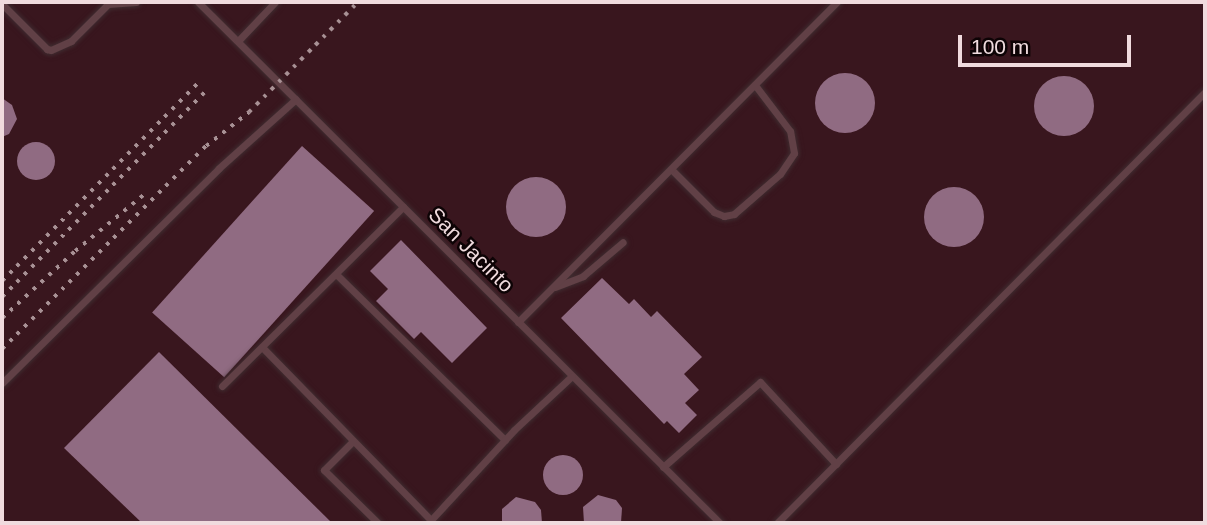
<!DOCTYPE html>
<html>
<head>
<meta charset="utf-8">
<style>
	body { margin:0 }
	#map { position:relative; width:1207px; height:525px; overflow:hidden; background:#2c1017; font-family:Helvetica,sans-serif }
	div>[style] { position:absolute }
	.built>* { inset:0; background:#39161e; transform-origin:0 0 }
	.building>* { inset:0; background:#906b82; transform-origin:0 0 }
	.round { border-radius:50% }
	.roads { filter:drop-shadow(0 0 2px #3f2c30) drop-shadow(0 0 2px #3f2c30) }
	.service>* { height:7px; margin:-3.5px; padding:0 3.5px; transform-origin:3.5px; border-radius:3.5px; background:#614046 }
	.rail>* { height:3.5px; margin-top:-1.75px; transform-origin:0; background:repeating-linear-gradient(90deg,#a89195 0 3.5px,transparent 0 10.5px) }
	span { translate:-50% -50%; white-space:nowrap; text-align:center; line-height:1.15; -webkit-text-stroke:5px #0d0305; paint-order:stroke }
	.street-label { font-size:21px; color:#f0dbde }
	.frame { position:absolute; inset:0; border:4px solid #f0dbde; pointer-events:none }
	.scale { position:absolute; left:958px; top:35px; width:173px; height:32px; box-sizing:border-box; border:4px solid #f0dbde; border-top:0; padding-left:9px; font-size:21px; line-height:24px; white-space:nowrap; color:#f0dbde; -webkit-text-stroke:5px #0d0305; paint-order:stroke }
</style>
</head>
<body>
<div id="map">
	<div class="built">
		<div style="left:2px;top:2px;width:1203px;height:521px"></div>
	</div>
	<div class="building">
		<div class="round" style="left:815px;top:73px;width:60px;height:60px"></div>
		<div class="round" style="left:1034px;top:76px;width:60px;height:60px"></div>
		<div style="clip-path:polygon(2px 98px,12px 105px,17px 119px,9px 134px,2px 137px)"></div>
		<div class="round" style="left:17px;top:142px;width:38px;height:38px"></div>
		<div style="left:302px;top:146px;width:97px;height:224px;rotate:42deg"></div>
		<div class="round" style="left:506px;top:177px;width:60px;height:60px"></div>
		<div class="round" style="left:924px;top:187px;width:60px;height:60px"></div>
		<div style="clip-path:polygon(401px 240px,487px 328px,452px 363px,421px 332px,414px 339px,376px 301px,388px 289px,370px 271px)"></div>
		<div style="clip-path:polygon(602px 278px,629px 304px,634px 299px,651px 317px,657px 311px,702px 357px,684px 374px,699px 390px,685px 403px,697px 415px,679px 433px,667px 421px,664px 424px,561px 318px)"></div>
		<div style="clip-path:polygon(159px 352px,332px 523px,142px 523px,64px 448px)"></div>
		<div class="round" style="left:543px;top:455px;width:40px;height:40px"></div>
		<div style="clip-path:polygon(598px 495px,616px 500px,622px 508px,621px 523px,584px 523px,583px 507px)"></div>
		<div style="clip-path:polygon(516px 497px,535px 502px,541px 510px,542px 523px,502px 523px,502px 509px)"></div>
	</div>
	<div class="roads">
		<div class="service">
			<div style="left:198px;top:2px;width:738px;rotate:44.95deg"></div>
			<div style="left:2px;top:4px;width:64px;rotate:45deg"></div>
			<div style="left:47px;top:49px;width:4px;rotate:14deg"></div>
			<div style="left:51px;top:50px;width:22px;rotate:-24deg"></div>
			<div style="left:71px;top:41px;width:52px;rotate:-45deg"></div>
			<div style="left:108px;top:4px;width:28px;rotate:-4deg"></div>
			<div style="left:238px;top:41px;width:54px;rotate:-46.5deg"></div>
			<div style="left:671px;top:169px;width:61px;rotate:45deg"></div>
			<div style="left:714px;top:212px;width:11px;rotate:22deg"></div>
			<div style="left:724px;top:216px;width:10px;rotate:-11deg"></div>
			<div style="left:734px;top:214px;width:61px;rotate:-41deg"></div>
			<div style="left:780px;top:174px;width:25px;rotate:-56deg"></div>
			<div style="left:794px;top:153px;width:22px;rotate:-100deg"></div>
			<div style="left:790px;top:131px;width:58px;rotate:-127.3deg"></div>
			<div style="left:336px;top:274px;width:237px;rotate:44.5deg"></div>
			<div style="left:555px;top:287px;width:30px;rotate:-21deg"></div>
			<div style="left:583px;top:276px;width:52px;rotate:-40.4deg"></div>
			<div style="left:518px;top:322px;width:452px;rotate:-45.1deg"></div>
			<div style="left:262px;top:347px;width:242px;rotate:45.7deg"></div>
			<div style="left:431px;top:520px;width:122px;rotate:-47.3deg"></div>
			<div style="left:514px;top:430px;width:79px;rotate:-43deg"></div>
			<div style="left:2px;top:383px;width:305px;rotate:-44.7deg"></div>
			<div style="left:219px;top:168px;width:103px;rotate:-41.9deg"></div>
			<div style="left:222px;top:386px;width:255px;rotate:-44.7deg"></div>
			<div style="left:353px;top:441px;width:41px;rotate:135deg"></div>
			<div style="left:324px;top:470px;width:76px;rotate:44.5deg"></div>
			<div style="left:663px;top:467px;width:129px;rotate:-41.2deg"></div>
			<div style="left:760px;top:382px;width:112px;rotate:47.2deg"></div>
			<div style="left:777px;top:523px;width:607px;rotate:-45.2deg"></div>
		</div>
	</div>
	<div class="rail">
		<div style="left:2px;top:281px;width:280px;rotate:-45.3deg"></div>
		<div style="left:2px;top:297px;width:293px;rotate:-45.3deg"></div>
		<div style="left:2px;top:318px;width:99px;rotate:-42.5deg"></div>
		<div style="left:75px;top:251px;width:93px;rotate:-39.3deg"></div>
		<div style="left:2px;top:349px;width:288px;rotate:-44.9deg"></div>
		<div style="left:206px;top:146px;width:55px;rotate:-38.3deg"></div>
		<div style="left:249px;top:112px;width:155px;rotate:-45.3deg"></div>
	</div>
	<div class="street-label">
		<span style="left:471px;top:250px;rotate:45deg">San Jacinto</span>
	</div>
	<div class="frame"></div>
	<div class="scale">100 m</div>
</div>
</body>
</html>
